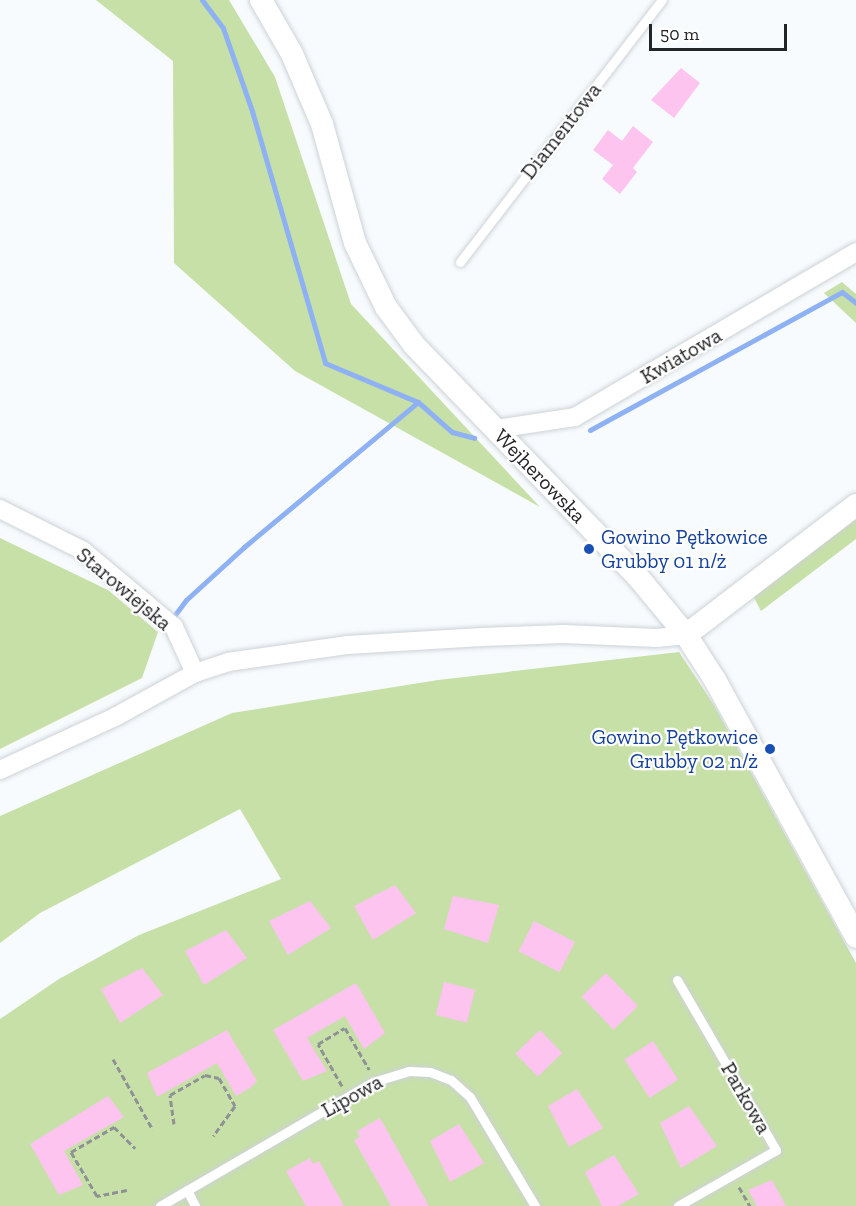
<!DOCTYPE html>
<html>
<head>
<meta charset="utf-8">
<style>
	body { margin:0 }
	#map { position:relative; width:856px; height:1206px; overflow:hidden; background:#f7fbfe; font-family:"Zilla Slab",serif }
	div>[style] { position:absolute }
	.green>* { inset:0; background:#c7e0a8 }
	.stream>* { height:5px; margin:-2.5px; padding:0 2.5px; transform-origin:2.5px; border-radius:2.5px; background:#8eb1f3 }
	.building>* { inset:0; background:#fcc4ee; transform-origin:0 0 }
	.path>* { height:3px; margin-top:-1.5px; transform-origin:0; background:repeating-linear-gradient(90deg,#8f9294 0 6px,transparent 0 9px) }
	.roads { filter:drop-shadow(0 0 2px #cdd2d6) drop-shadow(0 0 2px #cdd2d6) }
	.service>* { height:9px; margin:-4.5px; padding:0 4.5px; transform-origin:4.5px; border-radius:4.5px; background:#fff }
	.minor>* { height:18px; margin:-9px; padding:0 9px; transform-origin:9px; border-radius:9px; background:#fff }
	.tertiary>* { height:22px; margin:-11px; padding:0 11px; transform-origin:11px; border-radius:11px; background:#fff }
	.dots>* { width:16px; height:16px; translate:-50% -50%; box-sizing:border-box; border:3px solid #fff; border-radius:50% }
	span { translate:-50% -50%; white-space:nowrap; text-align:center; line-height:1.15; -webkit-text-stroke:4.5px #fff; paint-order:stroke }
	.street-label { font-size:21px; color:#222425 }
	.transit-label { font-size:21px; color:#164399 }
	.left { translate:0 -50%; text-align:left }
	.right { translate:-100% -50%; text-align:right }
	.scale { position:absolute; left:649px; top:24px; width:138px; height:27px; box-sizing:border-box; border:3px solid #222425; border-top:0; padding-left:8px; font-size:18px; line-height:21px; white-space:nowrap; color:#222425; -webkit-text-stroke:4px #fff; paint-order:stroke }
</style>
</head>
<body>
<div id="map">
	<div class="green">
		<div style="clip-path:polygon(96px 0,229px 0,275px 77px,351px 304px,540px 507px,295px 371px,174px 263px,173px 61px)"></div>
		<div style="clip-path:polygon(842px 282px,856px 294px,856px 323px,824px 293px)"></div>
		<div style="clip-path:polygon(856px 515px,856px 539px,761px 611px,753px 596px)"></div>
		<div style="clip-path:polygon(0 538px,108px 590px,158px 632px,142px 678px,0 749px)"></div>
		<div style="clip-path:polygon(679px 652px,714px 705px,856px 963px,856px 1206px,0 1206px,0 1019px,59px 979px,139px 935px,281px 879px,240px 809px,40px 913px,0 943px,0 816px,232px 713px,438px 680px)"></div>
	</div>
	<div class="stream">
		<div style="left:202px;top:0;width:35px;rotate:53deg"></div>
		<div style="left:223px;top:28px;width:88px;rotate:70.7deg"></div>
		<div style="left:252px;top:111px;width:262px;rotate:73.8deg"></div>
		<div style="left:325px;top:363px;width:101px;rotate:22.8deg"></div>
		<div style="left:418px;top:402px;width:45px;rotate:41.4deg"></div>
		<div style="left:452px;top:432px;width:23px;rotate:15deg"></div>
		<div style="left:590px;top:430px;width:287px;rotate:-28.7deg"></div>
		<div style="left:842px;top:292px;width:18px;rotate:38deg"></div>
		<div style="left:174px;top:616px;width:20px;rotate:-53deg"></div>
		<div style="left:186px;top:600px;width:79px;rotate:-42.4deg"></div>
		<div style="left:244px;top:547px;width:226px;rotate:-39.8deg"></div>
	</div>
	<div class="building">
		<div style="clip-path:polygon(681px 68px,700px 83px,674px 118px,651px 100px)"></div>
		<div style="clip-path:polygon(633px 126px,653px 142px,633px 168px,637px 172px,620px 194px,602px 179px,613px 165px,593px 150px,608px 130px,622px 141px)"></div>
		<div style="clip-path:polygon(395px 885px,416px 913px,373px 940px,354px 906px)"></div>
		<div style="clip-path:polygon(453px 896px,499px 905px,488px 943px,444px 929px)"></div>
		<div style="clip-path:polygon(310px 901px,331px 928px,288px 955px,269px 921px)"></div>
		<div style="left:534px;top:921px;width:46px;height:34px;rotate:27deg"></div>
		<div style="clip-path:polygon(226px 930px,247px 958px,204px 985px,185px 951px)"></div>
		<div style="clip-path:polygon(142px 968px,163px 995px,120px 1023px,101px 989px)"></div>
		<div style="left:606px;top:973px;width:46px;height:34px;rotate:46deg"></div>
		<div style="left:444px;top:982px;width:32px;height:34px;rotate:14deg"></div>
		<div style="clip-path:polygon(356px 983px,385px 1033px,364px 1049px,345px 1016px,307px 1038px,327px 1071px,303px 1081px,273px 1030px)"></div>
		<div style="clip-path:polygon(227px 1030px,257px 1081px,250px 1088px,236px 1096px,217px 1063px,157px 1097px,147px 1073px)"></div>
		<div style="left:540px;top:1030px;width:32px;height:34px;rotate:46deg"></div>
		<div style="left:653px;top:1041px;width:46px;height:34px;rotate:57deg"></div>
		<div style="clip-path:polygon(577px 1089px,603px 1128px,569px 1147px,548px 1106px)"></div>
		<div style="clip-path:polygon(108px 1096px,124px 1117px,64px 1151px,83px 1185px,59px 1195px,30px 1144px)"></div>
		<div style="clip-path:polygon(689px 1106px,717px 1146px,681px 1168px,660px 1123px)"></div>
		<div style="clip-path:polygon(380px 1118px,404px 1161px,429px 1206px,391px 1206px,383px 1191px,354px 1140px,360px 1137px,357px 1131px)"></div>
		<div style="clip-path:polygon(459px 1124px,484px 1163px,450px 1182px,430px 1141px)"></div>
		<div style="clip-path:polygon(614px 1155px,639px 1194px,618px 1206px,602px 1206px,585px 1172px)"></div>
		<div style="clip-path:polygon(310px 1158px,313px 1164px,319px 1161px,344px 1206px,306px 1206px,286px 1171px)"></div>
		<div style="clip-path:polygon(772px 1180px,786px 1206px,757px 1206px,748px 1190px)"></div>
	</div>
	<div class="path">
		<div style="left:113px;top:1059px;width:81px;rotate:60.6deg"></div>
		<div style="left:342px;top:1086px;width:48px;rotate:-119.7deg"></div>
		<div style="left:318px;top:1044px;width:31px;rotate:-31deg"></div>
		<div style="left:345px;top:1028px;width:48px;rotate:59.7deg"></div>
		<div style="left:174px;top:1124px;width:29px;rotate:-98deg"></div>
		<div style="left:170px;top:1095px;width:40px;rotate:-29.7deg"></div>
		<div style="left:205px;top:1075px;width:14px;rotate:12deg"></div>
		<div style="left:219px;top:1078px;width:32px;rotate:60deg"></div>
		<div style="left:235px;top:1106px;width:37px;rotate:126deg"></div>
		<div style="left:739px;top:1187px;width:22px;rotate:60deg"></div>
		<div style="left:127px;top:1190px;width:31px;rotate:169deg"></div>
		<div style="left:97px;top:1196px;width:51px;rotate:-120.6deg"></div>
		<div style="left:71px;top:1152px;width:50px;rotate:-30.2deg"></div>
		<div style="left:114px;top:1127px;width:30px;rotate:45deg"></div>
	</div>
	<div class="roads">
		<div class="service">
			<div style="left:460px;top:262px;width:331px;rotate:-52.4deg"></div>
			<div style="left:677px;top:980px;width:197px;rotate:59.8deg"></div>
			<div style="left:776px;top:1150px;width:113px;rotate:150.3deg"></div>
			<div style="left:187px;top:1190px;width:18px;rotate:63deg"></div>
			<div style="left:160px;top:1206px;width:246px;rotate:-30.2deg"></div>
			<div style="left:373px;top:1082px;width:38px;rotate:-17deg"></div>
			<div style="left:409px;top:1071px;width:21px;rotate:3deg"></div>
			<div style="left:430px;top:1072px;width:22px;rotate:21deg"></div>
			<div style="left:451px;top:1080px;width:25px;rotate:42deg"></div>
			<div style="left:470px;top:1097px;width:127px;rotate:59.2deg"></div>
		</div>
		<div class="minor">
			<div style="left:496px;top:429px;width:80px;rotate:-8.6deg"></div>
			<div style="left:575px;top:417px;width:326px;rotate:-30.4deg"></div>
			<div style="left:0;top:509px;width:92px;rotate:26.6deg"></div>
			<div style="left:82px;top:550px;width:120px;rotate:39.9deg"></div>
			<div style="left:174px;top:627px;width:51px;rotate:65.5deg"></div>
			<div style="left:0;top:770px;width:127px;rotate:-24.7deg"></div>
			<div style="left:115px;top:717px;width:91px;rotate:-28.8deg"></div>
			<div style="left:195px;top:673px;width:35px;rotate:-18deg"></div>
			<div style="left:228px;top:662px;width:120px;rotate:-8.1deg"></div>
			<div style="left:347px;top:645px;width:135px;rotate:-3.4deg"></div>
			<div style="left:482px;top:637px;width:82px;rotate:-2.1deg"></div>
			<div style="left:564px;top:634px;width:93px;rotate:2.5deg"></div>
			<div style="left:657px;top:638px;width:29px;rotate:-6deg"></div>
		</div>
		<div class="tertiary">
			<div style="left:261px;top:0;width:62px;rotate:60.1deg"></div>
			<div style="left:292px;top:54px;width:76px;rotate:66.8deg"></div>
			<div style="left:322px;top:124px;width:123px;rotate:74.5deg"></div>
			<div style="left:355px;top:243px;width:71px;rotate:64.2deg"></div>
			<div style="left:386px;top:307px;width:47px;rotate:53.6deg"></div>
			<div style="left:414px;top:345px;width:322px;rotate:46deg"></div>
			<div style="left:638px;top:577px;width:75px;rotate:50.4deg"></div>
			<div style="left:686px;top:635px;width:54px;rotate:57.2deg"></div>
			<div style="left:715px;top:680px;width:293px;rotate:61.2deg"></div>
			<div style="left:686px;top:635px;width:214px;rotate:-37.4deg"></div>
		</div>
	</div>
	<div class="dots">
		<div style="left:589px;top:549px;background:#1a4fb4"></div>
		<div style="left:770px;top:749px;background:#1a4fb4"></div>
	</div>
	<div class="street-label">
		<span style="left:561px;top:131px;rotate:-52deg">Diamentowa</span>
		<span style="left:681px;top:356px;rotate:-30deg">Kwiatowa</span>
		<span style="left:540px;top:476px;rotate:46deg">Wejherowska</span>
		<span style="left:124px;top:589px;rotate:40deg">Starowiejska</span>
		<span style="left:352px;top:1096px;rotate:-29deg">Lipowa</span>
		<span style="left:746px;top:1098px;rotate:60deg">Parkowa</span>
	</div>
	<div class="transit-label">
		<span class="left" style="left:601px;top:549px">Gowino Pętkowice<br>Grubby 01 n/ż</span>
		<span class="right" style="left:758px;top:749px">Gowino Pętkowice<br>Grubby 02 n/ż</span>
	</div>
	<div class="scale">50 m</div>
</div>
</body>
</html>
